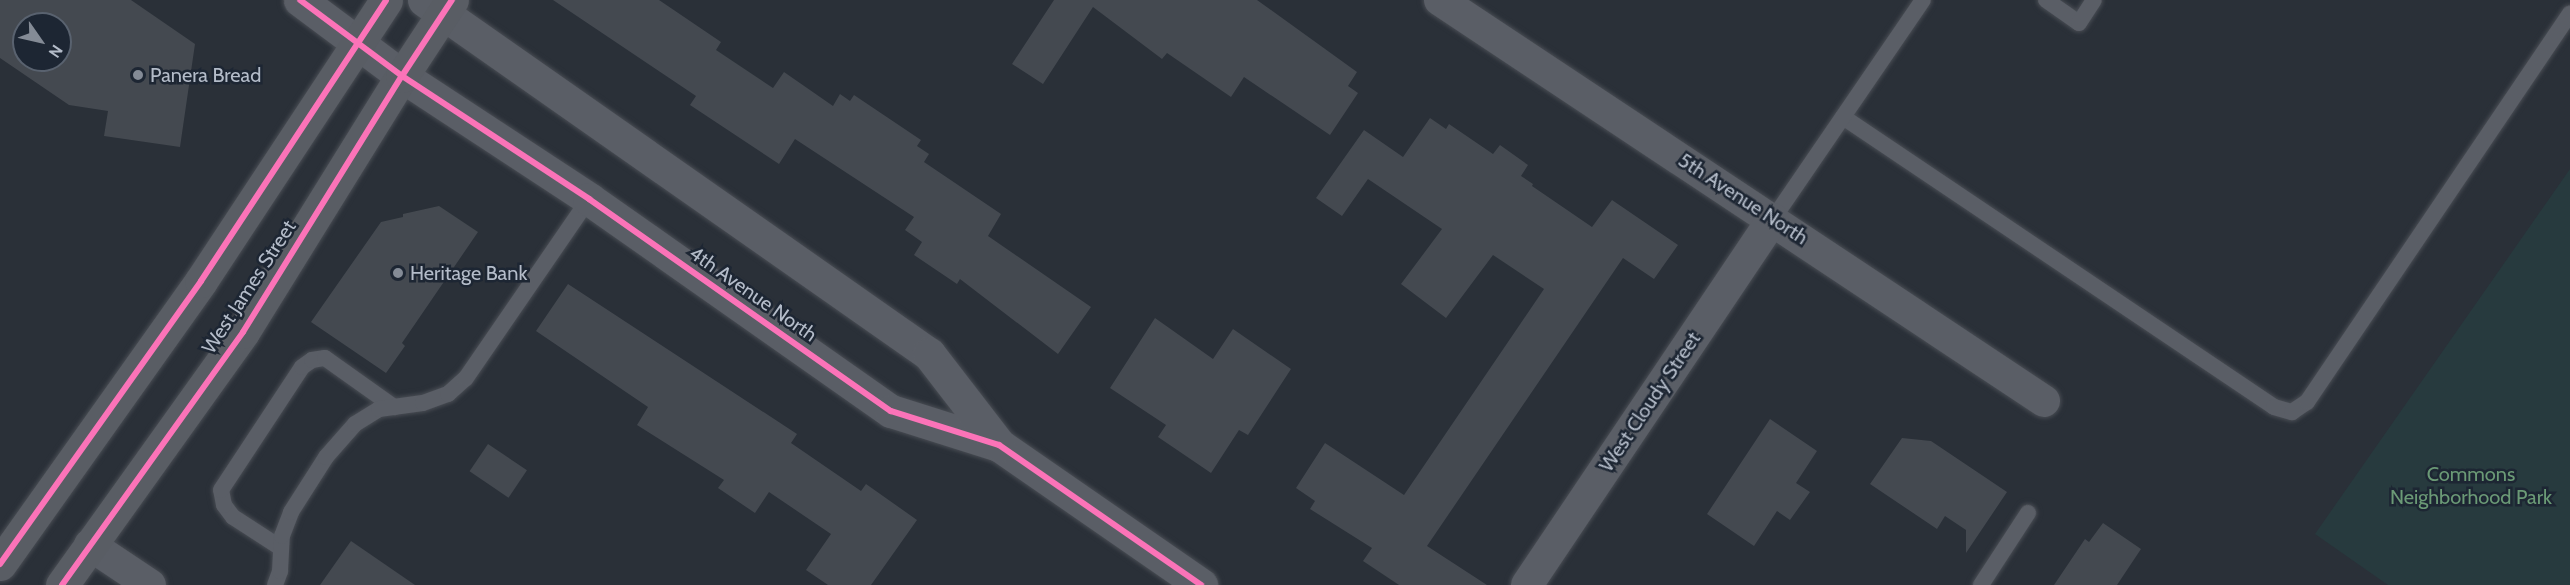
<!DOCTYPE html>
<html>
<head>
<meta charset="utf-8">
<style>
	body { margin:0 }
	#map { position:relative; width:2570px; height:585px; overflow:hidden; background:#2a3038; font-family:Cabin,sans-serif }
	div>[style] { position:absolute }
	.green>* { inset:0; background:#273a3e }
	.building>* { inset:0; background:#444950; transform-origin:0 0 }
	.roads { filter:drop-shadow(0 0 2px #484c53) drop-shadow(0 0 2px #484c53) }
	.service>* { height:16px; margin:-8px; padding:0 8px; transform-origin:8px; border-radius:8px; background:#5a5e66 }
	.minor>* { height:32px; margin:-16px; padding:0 16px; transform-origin:16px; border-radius:16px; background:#5a5e66 }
	.tertiary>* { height:33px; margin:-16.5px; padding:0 16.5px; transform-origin:16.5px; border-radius:16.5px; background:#5a5e66 }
	.secondary>* { height:33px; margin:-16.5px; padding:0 16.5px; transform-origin:16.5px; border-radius:16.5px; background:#595d64 }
	.cycleway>* { height:6px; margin:-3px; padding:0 3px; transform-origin:3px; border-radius:3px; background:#fb73b8 }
	.dots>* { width:16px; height:16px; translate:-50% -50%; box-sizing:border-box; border:3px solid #1d2633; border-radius:50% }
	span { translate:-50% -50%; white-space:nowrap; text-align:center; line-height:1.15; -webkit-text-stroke:5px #1d2633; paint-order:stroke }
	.poi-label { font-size:20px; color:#b4bcc9 }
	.left { translate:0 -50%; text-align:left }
	.street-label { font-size:20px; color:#b4bcc9 }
	.park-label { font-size:20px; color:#6b9a76 }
	.north { position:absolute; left:12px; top:12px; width:60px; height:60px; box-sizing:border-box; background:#1d2633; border:2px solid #59626f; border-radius:50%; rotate:124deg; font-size:16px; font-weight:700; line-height:24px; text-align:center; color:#b4bcc9 }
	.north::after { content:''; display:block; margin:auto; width:21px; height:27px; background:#848b96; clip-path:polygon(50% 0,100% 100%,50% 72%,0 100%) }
</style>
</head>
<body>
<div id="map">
	<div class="green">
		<div style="clip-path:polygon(2570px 169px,2570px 585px,2388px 585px,2315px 534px)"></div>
	</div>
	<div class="building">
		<div style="clip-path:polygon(evenodd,0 0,131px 0,195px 44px,180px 147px,104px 136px,108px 111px,69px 105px,0 58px,0 0,24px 24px,60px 24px,60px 60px,24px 60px,24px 24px)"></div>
		<div style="clip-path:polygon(553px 0,659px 0,721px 42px,716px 50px,773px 88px,784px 72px,833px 106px,840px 94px,850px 101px,854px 95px,921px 140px,917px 146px,929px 154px,924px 162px,1001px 214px,988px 236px,1091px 307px,1058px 354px,960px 279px,957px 284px,914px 255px,922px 242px,905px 230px,914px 217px,795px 139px,779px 164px,690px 105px,696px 96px)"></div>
		<div style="clip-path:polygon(1054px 0,1257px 0,1357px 72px,1348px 86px,1358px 93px,1330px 135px,1244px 77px,1231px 97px,1167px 53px,1162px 59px,1093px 7px,1043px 84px,1012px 64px)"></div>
		<div style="clip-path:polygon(1430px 118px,1446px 129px,1449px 124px,1493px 154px,1500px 145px,1528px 165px,1521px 176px,1533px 184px,1532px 186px,1592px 227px,1612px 200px,1678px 245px,1654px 279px,1623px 258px,1427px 546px,1487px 585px,1399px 585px,1363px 561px,1372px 548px,1310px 509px,1315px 501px,1296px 488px,1325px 443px,1404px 495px,1544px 289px,1493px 255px,1446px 318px,1401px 284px,1442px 229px,1368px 179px,1342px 216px,1316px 198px,1364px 130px,1403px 157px)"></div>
		<div style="clip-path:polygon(439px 206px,478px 232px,402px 343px,405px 346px,386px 373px,311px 322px,381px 222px,403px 217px,403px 214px)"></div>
		<div style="clip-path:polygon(568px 284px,797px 434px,791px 443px,861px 491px,866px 484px,917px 520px,871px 585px,828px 585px,806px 570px,831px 534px,769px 492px,755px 513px,718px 488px,724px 480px,637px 425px,648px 407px,536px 331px)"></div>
		<div style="clip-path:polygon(1155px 318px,1213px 359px,1233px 329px,1291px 369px,1248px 435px,1239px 430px,1211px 473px,1158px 437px,1166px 425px,1110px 388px)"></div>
		<div style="clip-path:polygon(1770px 419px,1817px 451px,1796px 483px,1810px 492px,1790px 520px,1777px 511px,1754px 546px,1707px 514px)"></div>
		<div style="clip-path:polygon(1902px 438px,1931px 441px,2007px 492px,1966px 553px,1966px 530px,1945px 516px,1937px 529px,1870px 484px)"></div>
		<div style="left:488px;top:444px;width:47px;height:33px;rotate:34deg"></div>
		<div style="clip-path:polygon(2103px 523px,2141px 549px,2117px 585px,2054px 585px,2085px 539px,2089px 542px)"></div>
		<div style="clip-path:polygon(351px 541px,415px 585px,320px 585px)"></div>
	</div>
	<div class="roads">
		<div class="service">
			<div style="left:2046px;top:0;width:40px;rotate:34.9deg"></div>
			<div style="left:2079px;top:23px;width:27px;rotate:-57deg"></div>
			<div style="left:1843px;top:117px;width:519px;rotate:33.93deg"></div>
			<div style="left:2274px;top:407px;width:19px;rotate:16deg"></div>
			<div style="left:2292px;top:412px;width:18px;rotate:-34deg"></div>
			<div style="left:2307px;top:402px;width:469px;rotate:-55.9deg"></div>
			<div style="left:1773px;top:219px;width:265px;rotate:-55.6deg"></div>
			<div style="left:281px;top:548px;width:57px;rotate:-147.1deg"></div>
			<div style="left:233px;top:517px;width:15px;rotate:-127deg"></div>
			<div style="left:224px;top:505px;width:15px;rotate:-101deg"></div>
			<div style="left:221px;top:490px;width:147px;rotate:-56.6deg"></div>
			<div style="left:302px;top:367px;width:12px;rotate:-35deg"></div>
			<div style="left:312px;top:360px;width:13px;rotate:-9deg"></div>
			<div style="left:325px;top:358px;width:85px;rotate:35.4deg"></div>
			<div style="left:275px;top:585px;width:15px;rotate:-70deg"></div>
			<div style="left:280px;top:571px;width:35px;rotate:-87deg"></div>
			<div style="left:282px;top:536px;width:26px;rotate:-69deg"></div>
			<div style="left:291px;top:512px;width:65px;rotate:-57.5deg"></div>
			<div style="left:326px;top:457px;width:44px;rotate:-48.7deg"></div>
			<div style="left:355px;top:424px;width:28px;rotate:-32deg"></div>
			<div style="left:379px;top:409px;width:44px;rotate:-7.8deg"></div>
			<div style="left:423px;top:403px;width:27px;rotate:-20deg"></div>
			<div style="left:448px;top:394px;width:24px;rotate:-42deg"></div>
			<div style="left:466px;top:378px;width:217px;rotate:-55.5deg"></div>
			<div style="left:1981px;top:585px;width:86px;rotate:-56.9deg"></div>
		</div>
		<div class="minor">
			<div style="left:1440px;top:0;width:725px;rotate:33.58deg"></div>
			<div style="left:90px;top:545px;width:72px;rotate:33.7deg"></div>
			<div style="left:1527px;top:585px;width:441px;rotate:-56.1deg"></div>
		</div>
		<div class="tertiary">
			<div style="left:300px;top:0;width:127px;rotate:36.7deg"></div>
			<div style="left:402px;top:76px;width:224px;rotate:33.3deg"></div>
			<div style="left:589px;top:199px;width:369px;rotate:35.1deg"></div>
			<div style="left:891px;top:411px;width:113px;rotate:17.5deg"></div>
			<div style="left:999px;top:445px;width:246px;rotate:34.7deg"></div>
			<div style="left:424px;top:0;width:617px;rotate:35.03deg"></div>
			<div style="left:929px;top:354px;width:115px;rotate:52.4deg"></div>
		</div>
		<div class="secondary">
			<div style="left:0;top:564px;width:347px;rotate:-54.6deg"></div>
			<div style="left:201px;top:281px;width:336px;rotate:-56.6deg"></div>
			<div style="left:62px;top:585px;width:311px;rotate:-54.4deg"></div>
			<div style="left:243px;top:332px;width:301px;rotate:-58.2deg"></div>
			<div style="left:402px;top:76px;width:91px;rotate:-56.7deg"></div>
		</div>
	</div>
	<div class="cycleway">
		<div style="left:300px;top:0;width:127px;rotate:36.7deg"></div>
		<div style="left:402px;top:76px;width:224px;rotate:33.3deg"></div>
		<div style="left:589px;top:199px;width:369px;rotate:35.1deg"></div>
		<div style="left:891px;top:411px;width:113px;rotate:17.5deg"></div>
		<div style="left:999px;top:445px;width:246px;rotate:34.7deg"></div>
		<div style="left:0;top:564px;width:347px;rotate:-54.6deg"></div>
		<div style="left:201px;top:281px;width:336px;rotate:-56.6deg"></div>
		<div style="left:62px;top:585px;width:311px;rotate:-54.4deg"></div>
		<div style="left:243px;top:332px;width:301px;rotate:-58.2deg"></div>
		<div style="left:402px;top:76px;width:91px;rotate:-56.7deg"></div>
	</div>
	<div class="dots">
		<div style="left:138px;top:75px;background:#848b96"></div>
		<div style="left:398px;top:273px;background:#848b96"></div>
	</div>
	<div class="poi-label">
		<span class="left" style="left:150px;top:75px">Panera Bread</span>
		<span class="left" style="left:410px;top:273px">Heritage Bank</span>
	</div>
	<div class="street-label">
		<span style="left:1743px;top:199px;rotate:33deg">5th Avenue North</span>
		<span style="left:249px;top:287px;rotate:-57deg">West James Street</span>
		<span style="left:753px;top:294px;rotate:35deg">4th Avenue North</span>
		<span style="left:1650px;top:402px;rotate:-56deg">West Cloudy Street</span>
	</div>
	<div class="park-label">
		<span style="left:2471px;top:486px">Commons<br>Neighborhood Park</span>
	</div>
	<div class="north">N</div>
</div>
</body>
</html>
